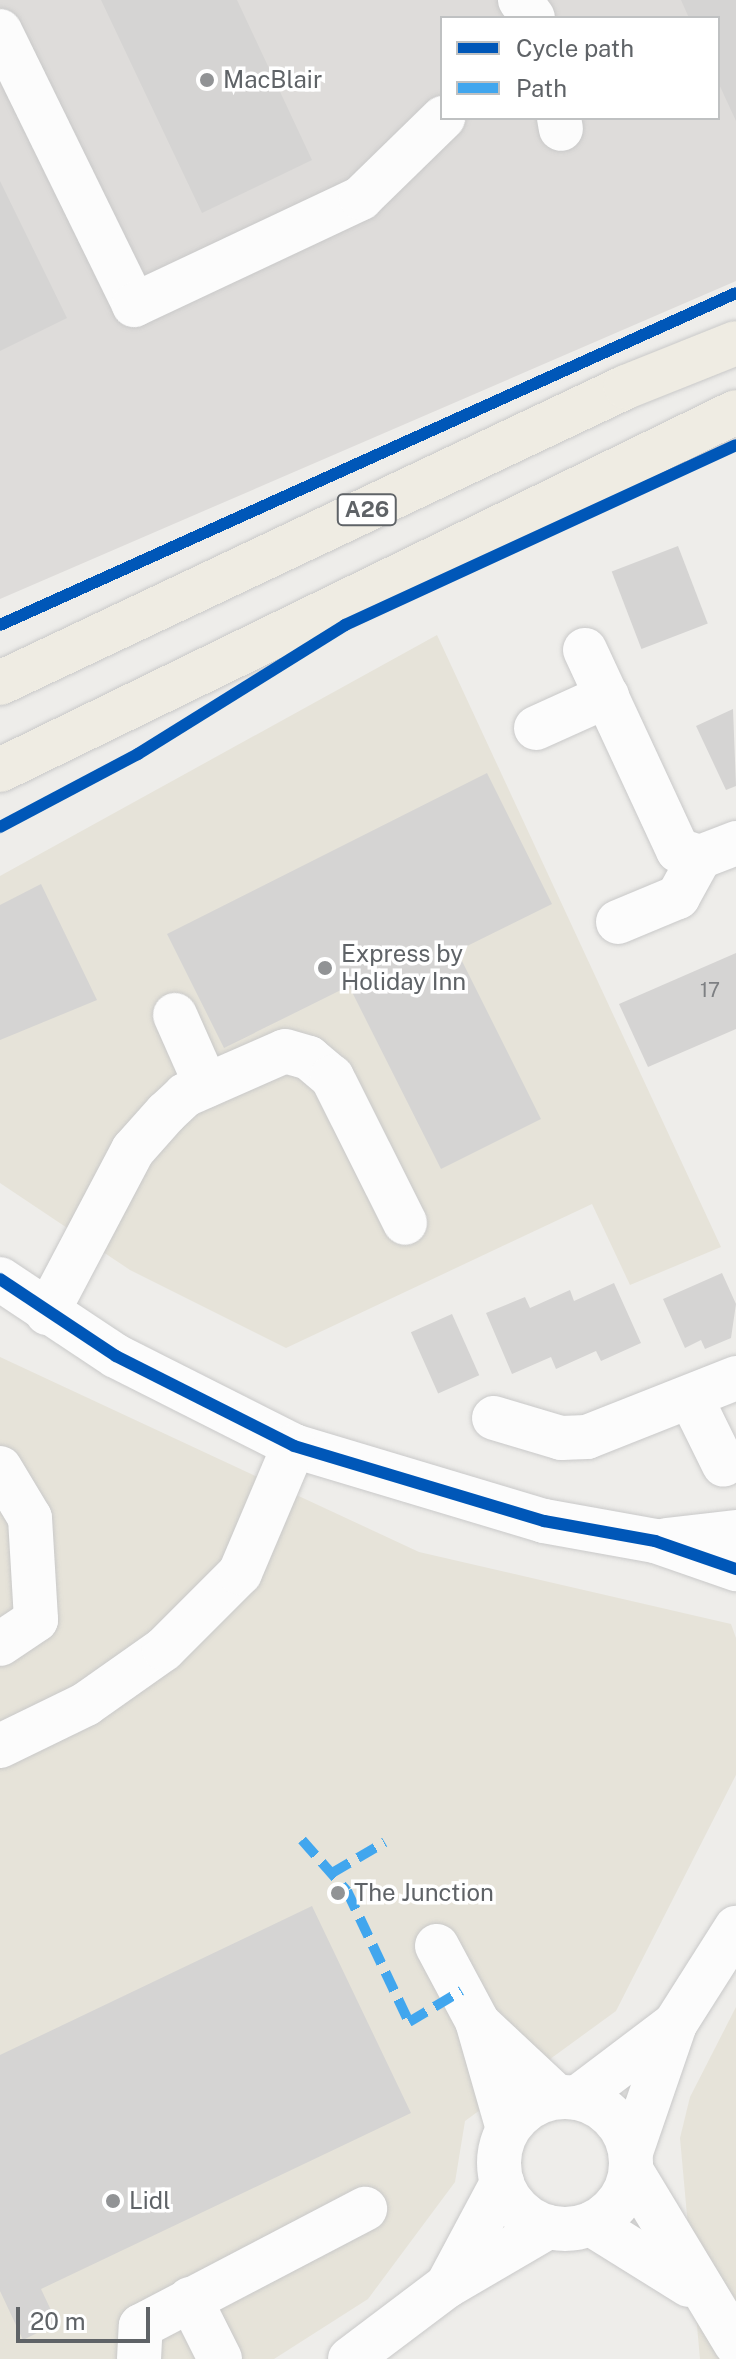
<!DOCTYPE html>
<html>
<head>
<meta charset="utf-8">
<style>
	body { margin:0 }
	#map { position:relative; width:736px; height:2359px; overflow:hidden; background:#eeedea; font-family:"Public Sans",sans-serif }
	div>[style] { position:absolute }
	.commercial>* { inset:0; background:#e6e3d9 }
	.industrial>* { inset:0; background:#dedcda }
	.building>* { inset:0; background:#d5d4d3; transform-origin:0 0 }
	.roads { filter:drop-shadow(0 0 2px #c9c9c9) drop-shadow(0 0 2px #c9c9c9) }
	.minor>* { height:44px; margin:-22px; padding:0 22px; transform-origin:22px; border-radius:22px; background:#fcfcfc }
	.minor>.ring { margin:-22px; padding:0; box-sizing:content-box; background:none; border:44px solid #fcfcfc; border-radius:50% }
	.highway>* { height:44px; margin:-22px; padding:0 22px; transform-origin:22px; border-radius:22px; background:#efece3 }
	.quiet>* { height:10px; margin-top:-5px; transform-origin:0; background:repeating-linear-gradient(90deg,#41a6ee 0 20px,transparent 0 30px) }
	.cycleway>* { height:12px; margin:-6px; padding:0 6px; transform-origin:6px; border-radius:6px; background:#0057b8 }
	.dots>* { width:22px; height:22px; translate:-50% -50%; box-sizing:border-box; border:4px solid #fff; border-radius:50% }
	span { translate:-50% -50%; white-space:nowrap; text-align:center; line-height:1.15; -webkit-text-stroke:7px #fff; paint-order:stroke }
	.number-label { font-size:20px; color:#7e8083 }
	.number-label span { -webkit-text-stroke-width:0 }
	.shield-label span { padding:2px 6px; background:#fff; border:2px solid; border-radius:6px; -webkit-text-stroke-width:0 }
	.shield-label { font-size:22px; color:#5f6367; font-weight:700 }
	.poi-label { font-size:24px; color:#5f6367 }
	.left { translate:0 -50%; text-align:left }
	.legend { position:absolute; left:440px; top:16px; width:280px; height:104px; box-sizing:border-box; background:#fff; border:2px solid #bfc1c2; margin:0; padding:10px 14px; list-style:none; font-size:24px; color:#5f6367 }
	.legend li { display:flex; align-items:center; gap:16px; height:40px }
	.legend b { width:40px; border:2px solid #bfc1c2 }
	.scale { position:absolute; left:16px; top:2307px; width:134px; height:36px; box-sizing:border-box; border:4px solid #5f6367; border-top:0; padding-left:10px; font-size:24px; line-height:28px; white-space:nowrap; color:#5f6367; -webkit-text-stroke:6px #fff; paint-order:stroke }
</style>
</head>
<body>
<div id="map">
	<div class="commercial">
		<div style="clip-path:polygon(437px 635px,721px 1247px,630px 1285px,592px 1204px,286px 1348px,130px 1270px,0 1183px,0 876px)"></div>
		<div style="clip-path:polygon(0 1357px,419px 1552px,731px 1624px,736px 1638px,736px 1775px,616px 2011px,465px 2121px,455px 2182px,368px 2299px,274px 2359px,0 2359px)"></div>
		<div style="clip-path:polygon(736px 2007px,736px 2359px,700px 2359px,680px 2138px,690px 2097px)"></div>
	</div>
	<div class="industrial">
		<div style="clip-path:polygon(evenodd,0 0,736px 0,736px 281px,0 599px,0 0,442px 18px,718px 18px,718px 118px,442px 118px,442px 18px)"></div>
	</div>
	<div class="building">
		<div style="clip-path:polygon(101px 0,237px 0,312px 160px,202px 213px)"></div>
		<div style="clip-path:polygon(681px 0,736px 0,736px 121px,718px 82px,718px 18px,689px 18px)"></div>
		<div style="clip-path:polygon(0 181px,67px 318px,0 351px)"></div>
		<div style="left:678px;top:546px;width:83px;height:71px;rotate:69deg"></div>
		<div style="clip-path:polygon(733px 709px,736px 786px,726px 790px,696px 726px)"></div>
		<div style="clip-path:polygon(487px 773px,552px 904px,457px 951px,541px 1119px,441px 1169px,349px 986px,224px 1048px,167px 934px)"></div>
		<div style="clip-path:polygon(41px 884px,97px 1000px,0 1040px,0 905px)"></div>
		<div style="clip-path:polygon(736px 953px,736px 1029px,648px 1067px,619px 1004px)"></div>
		<div style="clip-path:polygon(722px 1273px,736px 1304px,731px 1338px,705px 1349px,701px 1340px,685px 1348px,663px 1299px)"></div>
		<div style="clip-path:polygon(614px 1283px,641px 1343px,601px 1361px,596px 1351px,556px 1369px,551px 1357px,512px 1374px,486px 1313px,525px 1297px,530px 1308px,570px 1290px,574px 1301px)"></div>
		<div style="left:452px;top:1314px;width:67px;height:45px;rotate:66deg"></div>
		<div style="clip-path:polygon(312px 1906px,411px 2113px,41px 2289px,57px 2323px,23px 2340px,0 2291px,0 2055px)"></div>
	</div>
	<div class="roads">
		<div class="minor">
			<div style="left:520px;top:0;width:22px;rotate:54deg"></div>
			<div style="left:0;top:31px;width:305px;rotate:63.9deg"></div>
			<div style="left:134px;top:305px;width:251px;rotate:-25.2deg"></div>
			<div style="left:361px;top:198px;width:115px;rotate:-44.3deg"></div>
			<div style="left:559px;top:118px;width:11px;rotate:80deg"></div>
			<div style="left:585px;top:650px;width:221px;rotate:65.1deg"></div>
			<div style="left:678px;top:850px;width:23px;rotate:18deg"></div>
			<div style="left:700px;top:857px;width:39px;rotate:-21deg"></div>
			<div style="left:536px;top:728px;width:78px;rotate:-24.3deg"></div>
			<div style="left:618px;top:922px;width:65px;rotate:-22.6deg"></div>
			<div style="left:678px;top:897px;width:46px;rotate:-61.2deg"></div>
			<div style="left:175px;top:1015px;width:77px;rotate:66.1deg"></div>
			<div style="left:0;top:1279px;width:139px;rotate:33.6deg"></div>
			<div style="left:116px;top:1356px;width:199px;rotate:26.8deg"></div>
			<div style="left:294px;top:1446px;width:261px;rotate:16.7deg"></div>
			<div style="left:544px;top:1521px;width:113px;rotate:10.2deg"></div>
			<div style="left:655px;top:1541px;width:86px;rotate:19.1deg"></div>
			<div style="left:47px;top:1313px;width:184px;rotate:-62.2deg"></div>
			<div style="left:133px;top:1150px;width:50px;rotate:-48.3deg"></div>
			<div style="left:166px;top:1113px;width:26px;rotate:-43deg"></div>
			<div style="left:185px;top:1095px;width:109px;rotate:-23.7deg"></div>
			<div style="left:285px;top:1051px;width:25px;rotate:16deg"></div>
			<div style="left:309px;top:1058px;width:30px;rotate:40deg"></div>
			<div style="left:332px;top:1077px;width:163px;rotate:63.4deg"></div>
			<div style="left:692px;top:1400px;width:72px;rotate:63.8deg"></div>
			<div style="left:494px;top:1418px;width:70px;rotate:16.6deg"></div>
			<div style="left:561px;top:1438px;width:26px;rotate:-2deg"></div>
			<div style="left:587px;top:1437px;width:160px;rotate:-21.6deg"></div>
			<div style="left:0;top:1468px;width:58px;rotate:59deg"></div>
			<div style="left:30px;top:1518px;width:102px;rotate:86.6deg"></div>
			<div style="left:36px;top:1620px;width:43px;rotate:146.3deg"></div>
			<div style="left:666px;top:1540px;width:70px;rotate:-6.5deg"></div>
			<div style="left:0;top:1746px;width:96px;rotate:-26deg"></div>
			<div style="left:86px;top:1704px;width:95px;rotate:-35.2deg"></div>
			<div style="left:164px;top:1649px;width:107px;rotate:-45deg"></div>
			<div style="left:240px;top:1573px;width:138px;rotate:-67deg"></div>
			<div style="left:437px;top:1946px;width:85px;rotate:61.9deg"></div>
			<div style="left:477px;top:2021px;width:112px;rotate:74deg"></div>
			<div style="left:478px;top:2023px;width:108px;rotate:43.1deg"></div>
			<div class="ring" style="left:499px;top:2097px;width:88px;height:88px"></div>
			<div style="left:577px;top:2098px;width:123px;rotate:-37.1deg"></div>
			<div style="left:631px;top:2152px;width:135px;rotate:-71deg"></div>
			<div style="left:675px;top:2024px;width:114px;rotate:-57.6deg"></div>
			<div style="left:631px;top:2170px;width:203px;rotate:58.9deg"></div>
			<div style="left:591px;top:2224px;width:115px;rotate:31.9deg"></div>
			<div style="left:447px;top:2286px;width:117px;rotate:-61.9deg"></div>
			<div style="left:190px;top:2299px;width:67px;rotate:63.4deg"></div>
			<div style="left:139px;top:2359px;width:33px;rotate:-87deg"></div>
			<div style="left:141px;top:2326px;width:253px;rotate:-27.6deg"></div>
			<div style="left:350px;top:2359px;width:121px;rotate:-37deg"></div>
			<div style="left:447px;top:2286px;width:117px;rotate:-30.3deg"></div>
		</div>
		<div class="highway">
			<div style="left:0;top:683px;width:692px;rotate:-25.31deg"></div>
			<div style="left:626px;top:387px;width:118px;rotate:-21.8deg"></div>
			<div style="left:0;top:770px;width:818px;rotate:-25.94deg"></div>
		</div>
	</div>
	<div class="quiet">
		<div style="left:302px;top:1840px;width:68px;rotate:48.6deg"></div>
		<div style="left:347px;top:1891px;width:145px;rotate:64.7deg"></div>
		<div style="left:409px;top:2022px;width:61px;rotate:-30.8deg"></div>
		<div style="left:332px;top:1873px;width:61px;rotate:-30.3deg"></div>
	</div>
	<div class="cycleway">
		<div style="left:0;top:625px;width:807px;rotate:-24.28deg"></div>
		<div style="left:0;top:827px;width:156px;rotate:-27.9deg"></div>
		<div style="left:138px;top:754px;width:244px;rotate:-31.9deg"></div>
		<div style="left:345px;top:625px;width:430px;rotate:-24.7deg"></div>
		<div style="left:0;top:1279px;width:139px;rotate:33.6deg"></div>
		<div style="left:116px;top:1356px;width:199px;rotate:26.8deg"></div>
		<div style="left:294px;top:1446px;width:261px;rotate:16.7deg"></div>
		<div style="left:544px;top:1521px;width:113px;rotate:10.2deg"></div>
		<div style="left:655px;top:1541px;width:86px;rotate:19.1deg"></div>
	</div>
	<div class="dots">
		<div style="left:207px;top:80px;background:#919395"></div>
		<div style="left:325px;top:968px;background:#919395"></div>
		<div style="left:338px;top:1893px;background:#919395"></div>
		<div style="left:113px;top:2201px;background:#919395"></div>
	</div>
	<div class="number-label">
		<span style="left:710px;top:990px">17</span>
	</div>
	<div class="shield-label">
		<span style="left:367px;top:510px">A26</span>
	</div>
	<div class="poi-label">
		<span class="left" style="left:223px;top:80px">MacBlair</span>
		<span class="left" style="left:341px;top:968px">Express by<br>Holiday Inn</span>
		<span class="left" style="left:354px;top:1893px">The Junction</span>
		<span class="left" style="left:129px;top:2201px">Lidl</span>
	</div>
	<ul class="legend">
	<li><b style="height:10px;background:#0057b8"></b>Cycle path</li>
	<li><b style="height:10px;background:#41a6ee"></b>Path</li>
	</ul>
	<div class="scale">20 m</div>
</div>
</body>
</html>
